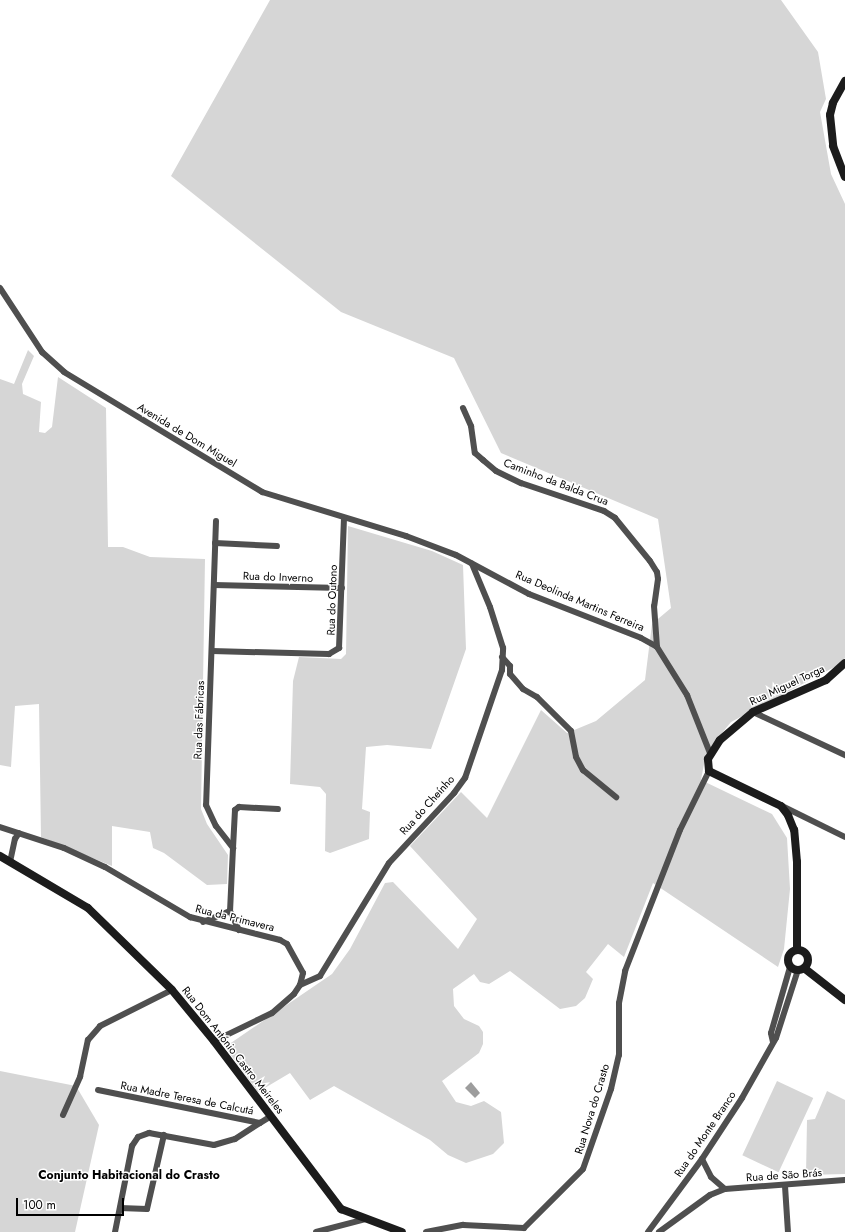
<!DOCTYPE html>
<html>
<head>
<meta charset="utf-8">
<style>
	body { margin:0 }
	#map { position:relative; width:845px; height:1232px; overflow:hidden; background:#fff; font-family:Jost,sans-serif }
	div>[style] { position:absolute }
	.green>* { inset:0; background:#d6d6d6; transform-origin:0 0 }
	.water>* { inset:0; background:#9d9d9d }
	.street>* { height:6px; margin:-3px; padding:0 3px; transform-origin:3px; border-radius:3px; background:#4f4f4f }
	.secondary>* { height:8px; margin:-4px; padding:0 4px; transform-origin:4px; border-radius:4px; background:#1c1c1c }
	.secondary>.ring { margin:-4px; padding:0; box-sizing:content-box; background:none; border:8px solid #1c1c1c; border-radius:50% }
	span { translate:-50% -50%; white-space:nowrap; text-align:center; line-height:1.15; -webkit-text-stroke:3px #fff; paint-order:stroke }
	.street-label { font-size:11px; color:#000 }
	.neighbourhood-label { font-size:12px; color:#000; font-weight:700 }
	.scale { position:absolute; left:16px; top:1198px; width:108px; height:18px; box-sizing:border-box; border:2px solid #000; border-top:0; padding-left:5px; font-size:12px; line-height:14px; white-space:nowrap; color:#000; -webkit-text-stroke:3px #fff; paint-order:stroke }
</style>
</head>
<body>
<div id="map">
	<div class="green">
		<div style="clip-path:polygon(270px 0,781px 0,818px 52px,826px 99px,820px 112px,831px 174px,845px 204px,845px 658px,840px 664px,731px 722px,713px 744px,704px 764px,701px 780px,772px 814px,787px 838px,790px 889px,784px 949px,778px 967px,653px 883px,624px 957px,608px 944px,586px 972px,593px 979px,585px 998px,576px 1006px,560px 1009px,510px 971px,489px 984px,480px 982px,474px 974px,453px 989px,454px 1006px,464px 1019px,479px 1026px,483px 1032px,483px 1044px,479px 1053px,442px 1081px,456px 1102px,471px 1106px,484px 1101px,501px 1112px,504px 1143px,493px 1154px,466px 1163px,448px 1155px,430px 1140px,334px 1086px,310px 1100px,290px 1073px,258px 1092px,225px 1047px,332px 974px,350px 949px,385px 883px,393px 882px,458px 949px,477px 919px,410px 846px,461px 792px,487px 818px,541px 710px,567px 733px,596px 721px,645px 680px,652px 624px,671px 608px,658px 519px,501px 453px,454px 358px,341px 312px,171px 176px)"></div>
		<div style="clip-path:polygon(28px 350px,34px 356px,22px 384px,23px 394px,41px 402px,39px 432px,45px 433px,52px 427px,58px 377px,106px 408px,108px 547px,123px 547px,150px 557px,205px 559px,201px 809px,207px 824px,228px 855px,227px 884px,207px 885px,164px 853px,153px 848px,150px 832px,112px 826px,112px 866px,41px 837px,39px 704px,15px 706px,11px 767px,0 765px,0 379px,14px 384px)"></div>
		<div style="clip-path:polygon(348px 526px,432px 551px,463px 565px,466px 649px,431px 749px,387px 745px,366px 747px,362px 809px,370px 812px,369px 839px,330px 853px,325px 851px,326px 794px,320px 787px,290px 784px,293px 681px,299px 657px,341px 659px,346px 654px)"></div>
		<div style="clip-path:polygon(0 1071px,76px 1086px,99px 1125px,75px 1232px,0 1232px)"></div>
		<div style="left:777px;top:1081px;width:40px;height:82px;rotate:25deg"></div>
		<div style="clip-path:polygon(827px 1091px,845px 1100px,845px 1174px,806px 1175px,807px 1120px,815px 1119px)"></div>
	</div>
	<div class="water">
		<div style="clip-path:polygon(471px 1082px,480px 1093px,475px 1098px,465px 1088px)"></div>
	</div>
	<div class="street">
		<div style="left:0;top:288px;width:77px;rotate:56.7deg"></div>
		<div style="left:42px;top:352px;width:30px;rotate:42deg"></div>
		<div style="left:64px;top:372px;width:232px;rotate:31.2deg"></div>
		<div style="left:262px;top:492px;width:151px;rotate:17deg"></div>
		<div style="left:406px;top:536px;width:53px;rotate:20.8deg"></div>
		<div style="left:456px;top:555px;width:83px;rotate:28.1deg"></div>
		<div style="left:529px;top:594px;width:120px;rotate:21.4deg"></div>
		<div style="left:641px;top:638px;width:18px;rotate:29deg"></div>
		<div style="left:463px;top:408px;width:20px;rotate:66deg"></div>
		<div style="left:471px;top:426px;width:27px;rotate:82deg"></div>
		<div style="left:475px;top:453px;width:11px;rotate:41deg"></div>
		<div style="left:483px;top:460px;width:17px;rotate:40deg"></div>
		<div style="left:496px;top:471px;width:28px;rotate:26deg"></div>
		<div style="left:521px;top:483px;width:88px;rotate:18.6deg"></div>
		<div style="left:604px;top:511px;width:13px;rotate:32deg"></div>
		<div style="left:615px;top:518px;width:55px;rotate:50.9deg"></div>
		<div style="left:650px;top:561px;width:13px;rotate:58deg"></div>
		<div style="left:657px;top:572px;width:7px;rotate:82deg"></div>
		<div style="left:658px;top:579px;width:27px;rotate:98deg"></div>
		<div style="left:654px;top:606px;width:41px;rotate:85.8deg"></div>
		<div style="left:657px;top:647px;width:57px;rotate:58deg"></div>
		<div style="left:687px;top:695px;width:62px;rotate:68.4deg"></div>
		<div style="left:216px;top:521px;width:284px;rotate:92deg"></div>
		<div style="left:206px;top:805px;width:23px;rotate:65deg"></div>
		<div style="left:216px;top:826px;width:28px;rotate:52deg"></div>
		<div style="left:233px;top:848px;width:63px;rotate:92.7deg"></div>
		<div style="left:215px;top:543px;width:62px;rotate:2.8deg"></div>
		<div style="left:214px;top:585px;width:128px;rotate:1.3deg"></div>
		<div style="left:212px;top:651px;width:117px;rotate:1.5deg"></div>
		<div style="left:329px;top:654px;width:12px;rotate:-31deg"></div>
		<div style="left:339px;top:648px;width:129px;rotate:-87.8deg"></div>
		<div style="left:502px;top:657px;width:12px;rotate:48deg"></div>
		<div style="left:510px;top:666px;width:8px;rotate:90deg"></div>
		<div style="left:510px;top:674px;width:20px;rotate:49deg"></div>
		<div style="left:523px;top:689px;width:16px;rotate:30deg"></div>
		<div style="left:537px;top:697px;width:48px;rotate:45deg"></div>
		<div style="left:571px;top:731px;width:26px;rotate:79deg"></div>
		<div style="left:576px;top:757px;width:15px;rotate:62deg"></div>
		<div style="left:583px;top:770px;width:43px;rotate:39.3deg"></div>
		<div style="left:753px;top:712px;width:102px;rotate:25.1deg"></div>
		<div style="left:782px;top:806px;width:70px;rotate:26.2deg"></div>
		<div style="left:0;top:827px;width:67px;rotate:18.2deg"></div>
		<div style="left:64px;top:848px;width:45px;rotate:24.9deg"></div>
		<div style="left:105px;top:867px;width:99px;rotate:30.5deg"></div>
		<div style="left:190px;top:917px;width:93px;rotate:14.3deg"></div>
		<div style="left:280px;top:940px;width:8px;rotate:30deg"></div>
		<div style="left:287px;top:944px;width:33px;rotate:61deg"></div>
		<div style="left:303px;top:973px;width:12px;rotate:104deg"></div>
		<div style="left:300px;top:985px;width:11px;rotate:124deg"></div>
		<div style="left:294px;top:994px;width:29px;rotate:139deg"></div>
		<div style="left:272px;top:1013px;width:64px;rotate:154.2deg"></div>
		<div style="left:233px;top:848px;width:38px;rotate:-87deg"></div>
		<div style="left:235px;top:810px;width:5px;rotate:-37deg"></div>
		<div style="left:239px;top:807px;width:39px;rotate:3deg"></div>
		<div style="left:10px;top:862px;width:24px;rotate:-78deg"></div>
		<div style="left:15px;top:839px;width:7px;rotate:-56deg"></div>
		<div style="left:203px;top:922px;width:29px;rotate:-22deg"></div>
		<div style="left:230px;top:911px;width:21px;rotate:65deg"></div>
		<div style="left:300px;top:985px;width:22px;rotate:-24deg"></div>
		<div style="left:320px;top:976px;width:132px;rotate:-58.6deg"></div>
		<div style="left:389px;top:863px;width:96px;rotate:-47.1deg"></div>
		<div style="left:454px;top:793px;width:19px;rotate:-54deg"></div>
		<div style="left:465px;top:778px;width:114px;rotate:-71.1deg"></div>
		<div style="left:502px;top:670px;width:22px;rotate:-87deg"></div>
		<div style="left:503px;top:648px;width:43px;rotate:-107.6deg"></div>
		<div style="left:490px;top:607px;width:47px;rotate:-112.7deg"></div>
		<div style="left:773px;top:1042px;width:9px;rotate:-103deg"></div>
		<div style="left:771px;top:1033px;width:69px;rotate:-73.9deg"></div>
		<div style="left:98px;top:1090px;width:165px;rotate:11.5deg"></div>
		<div style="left:260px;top:1123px;width:13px;rotate:-32deg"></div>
		<div style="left:63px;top:1115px;width:42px;rotate:-65.9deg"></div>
		<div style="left:80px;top:1077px;width:38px;rotate:-78deg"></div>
		<div style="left:88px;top:1040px;width:18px;rotate:-49deg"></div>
		<div style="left:100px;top:1026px;width:80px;rotate:-26.6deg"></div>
		<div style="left:702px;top:1159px;width:20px;rotate:63deg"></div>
		<div style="left:711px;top:1177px;width:18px;rotate:41deg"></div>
		<div style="left:725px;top:1189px;width:120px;rotate:-4.3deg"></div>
		<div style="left:785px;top:1186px;width:46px;rotate:86.3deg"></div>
		<div style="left:120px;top:1208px;width:27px;rotate:2deg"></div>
		<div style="left:147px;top:1209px;width:76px;rotate:-77.1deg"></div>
		<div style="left:115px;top:1232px;width:88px;rotate:-78.8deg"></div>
		<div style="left:132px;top:1146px;width:11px;rotate:-56deg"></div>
		<div style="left:138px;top:1137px;width:12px;rotate:-20deg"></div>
		<div style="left:149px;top:1133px;width:66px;rotate:10.5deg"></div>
		<div style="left:214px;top:1145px;width:22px;rotate:-16deg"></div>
		<div style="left:235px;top:1139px;width:30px;rotate:-33deg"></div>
		<div style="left:316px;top:1232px;width:52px;rotate:-14.6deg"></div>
		<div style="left:426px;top:1232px;width:38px;rotate:-11deg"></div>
		<div style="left:463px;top:1225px;width:61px;rotate:2.8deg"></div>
		<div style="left:524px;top:1228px;width:83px;rotate:-45deg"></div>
		<div style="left:583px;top:1169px;width:85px;rotate:-70.7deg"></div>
		<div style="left:611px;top:1089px;width:35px;rotate:-77deg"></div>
		<div style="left:619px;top:1055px;width:52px;rotate:-90deg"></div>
		<div style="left:619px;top:1003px;width:33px;rotate:-79deg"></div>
		<div style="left:625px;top:971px;width:151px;rotate:-68.7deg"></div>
		<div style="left:680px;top:830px;width:66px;rotate:-63.8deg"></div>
		<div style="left:648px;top:1232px;width:91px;rotate:-53.5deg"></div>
		<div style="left:702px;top:1159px;width:73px;rotate:-56.7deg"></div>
		<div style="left:742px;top:1098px;width:69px;rotate:-60.5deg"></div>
		<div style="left:776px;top:1038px;width:71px;rotate:-72.1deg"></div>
		<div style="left:659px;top:1232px;width:63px;rotate:-36deg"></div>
		<div style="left:710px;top:1195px;width:16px;rotate:-22deg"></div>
	</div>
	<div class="secondary">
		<div style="left:845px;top:81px;width:25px;rotate:119deg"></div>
		<div style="left:833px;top:103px;width:12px;rotate:104deg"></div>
		<div style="left:830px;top:115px;width:31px;rotate:84deg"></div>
		<div style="left:833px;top:146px;width:33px;rotate:69deg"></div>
		<div style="left:0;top:856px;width:102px;rotate:30.6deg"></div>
		<div style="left:88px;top:908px;width:117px;rotate:44.3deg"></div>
		<div style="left:172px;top:990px;width:66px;rotate:50.5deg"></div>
		<div style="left:214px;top:1041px;width:211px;rotate:52.9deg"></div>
		<div style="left:341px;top:1209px;width:65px;rotate:20.7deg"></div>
		<div class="ring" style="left:788px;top:950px;width:12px;height:12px"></div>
		<div style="left:797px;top:950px;width:88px;rotate:-90deg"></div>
		<div style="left:797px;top:862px;width:32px;rotate:-95deg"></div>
		<div style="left:794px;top:830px;width:16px;rotate:-112deg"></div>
		<div style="left:788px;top:815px;width:11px;rotate:-128deg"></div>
		<div style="left:781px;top:806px;width:80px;rotate:-154.1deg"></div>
		<div style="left:709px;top:771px;width:12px;rotate:-95deg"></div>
		<div style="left:708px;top:759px;width:22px;rotate:-58deg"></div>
		<div style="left:720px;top:740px;width:43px;rotate:-40.3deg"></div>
		<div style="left:753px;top:712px;width:80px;rotate:-23.7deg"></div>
		<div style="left:826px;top:680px;width:25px;rotate:-42deg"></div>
		<div style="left:804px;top:968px;width:52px;rotate:38deg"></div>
	</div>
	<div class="street-label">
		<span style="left:187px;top:435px;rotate:31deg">Avenida de Dom Miguel</span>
		<span style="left:556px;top:482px;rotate:21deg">Caminho da Balda Crua</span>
		<span style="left:278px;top:577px;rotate:2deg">Rua do Inverno</span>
		<span style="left:332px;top:600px;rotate:-88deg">Rua do Outono</span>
		<span style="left:580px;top:601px;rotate:23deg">Rua Deolinda Martins Ferreira</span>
		<span style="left:787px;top:685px;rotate:-25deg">Rua Miguel Torga</span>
		<span style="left:199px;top:720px;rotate:-88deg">Rua das Fábricas</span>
		<span style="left:427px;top:805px;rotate:-48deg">Rua do Cheínho</span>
		<span style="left:235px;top:918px;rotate:14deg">Rua da Primavera</span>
		<span style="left:233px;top:1050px;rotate:52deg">Rua Dom António Castro Meireles</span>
		<span style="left:187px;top:1098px;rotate:11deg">Rua Madre Teresa de Calcutá</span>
		<span style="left:592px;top:1109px;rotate:-73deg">Rua Nova do Crasto</span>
		<span style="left:705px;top:1134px;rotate:-56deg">Rua do Monte Branco</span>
		<span style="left:784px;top:1175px;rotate:-4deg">Rua de São Brás</span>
	</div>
	<div class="neighbourhood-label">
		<span style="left:129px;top:1176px">Conjunto Habitacional do Crasto</span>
	</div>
	<div class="scale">100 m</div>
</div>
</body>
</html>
